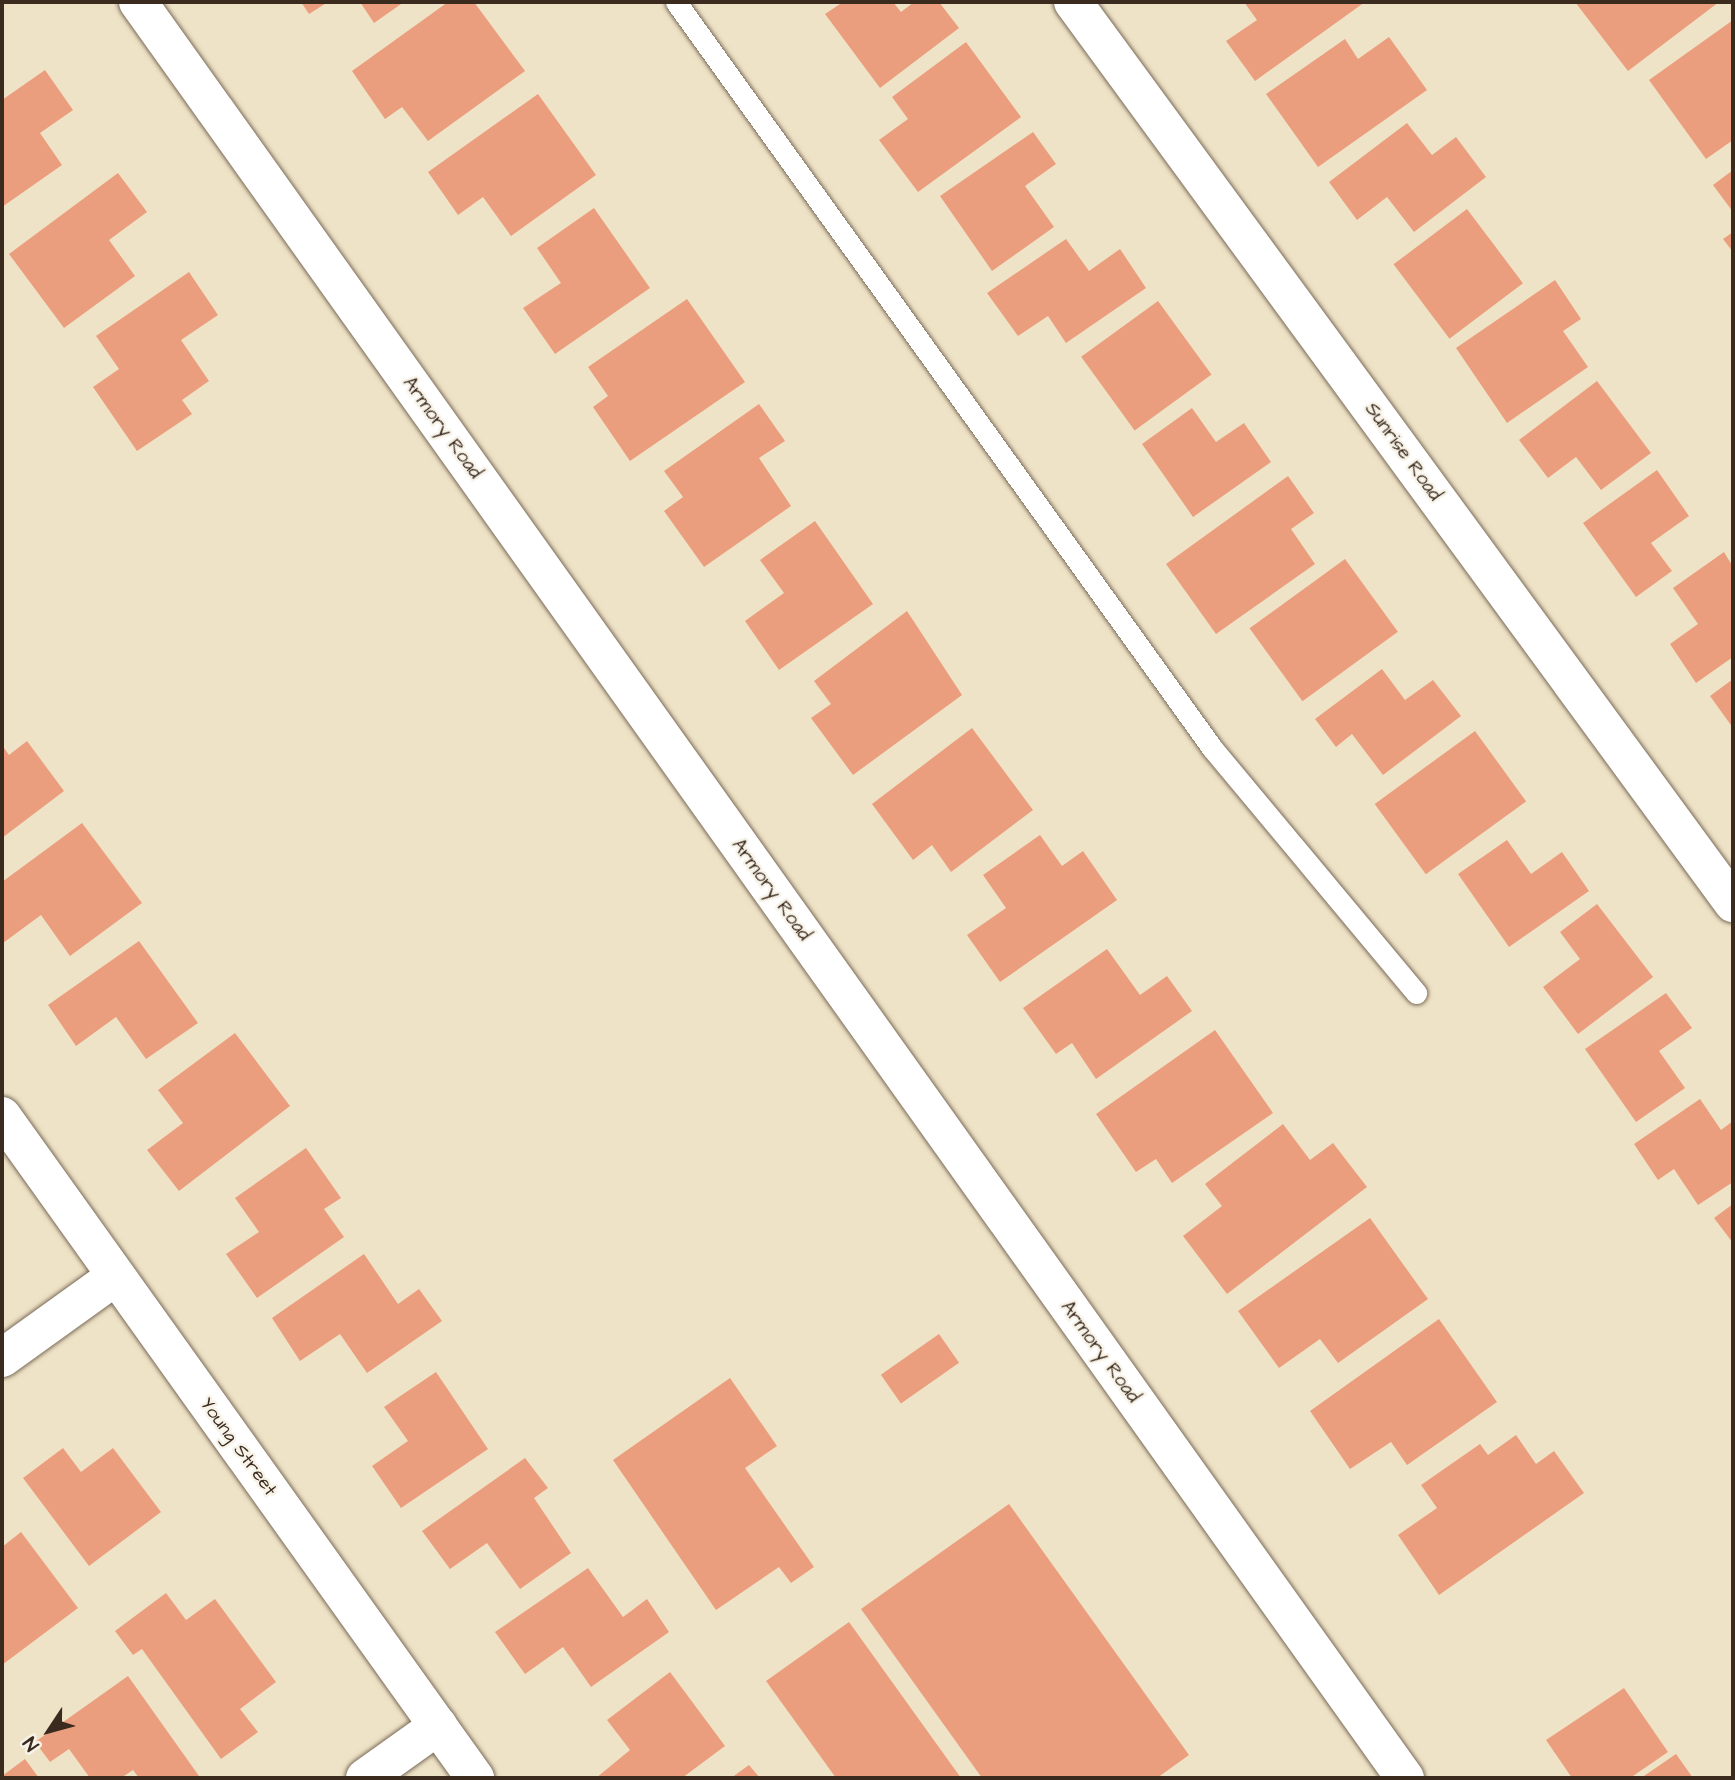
<!DOCTYPE html>
<html>
<head>
<meta charset="utf-8">
<style>
	body { margin:0 }
	#map { position:relative; width:1735px; height:1780px; overflow:hidden; background:#efe3c7; font-family:"Architects Daughter",sans-serif }
	div>[style] { position:absolute }
	.building>* { inset:0; background:#eb9e7e; transform-origin:0 0 }
	.roads { filter:drop-shadow(0 0 2px #7a6b59) drop-shadow(0 0 2px #7a6b59) }
	.lane>* { height:21px; margin:-10.5px; padding:0 10.5px; transform-origin:10.5px; border-radius:10.5px; background:#fff }
	.street>* { height:38px; margin:-19px; padding:0 19px; transform-origin:19px; border-radius:19px; background:#fff }
	.secondary>* { height:38px; margin:-19px; padding:0 19px; transform-origin:19px; border-radius:19px; background:#fff }
	span { translate:-50% -50%; white-space:nowrap; text-align:center; line-height:1.15; -webkit-text-stroke:5px #f7f3e8; paint-order:stroke }
	.street-label { font-size:19px; color:#3b2a1e }
	.frame { position:absolute; inset:0; border:4px solid #3b2a1e; pointer-events:none }
	.north { position:absolute; left:14px; top:1696px; width:70px; height:70px; -webkit-text-stroke:5px #f7f3e8; paint-order:stroke; rotate:234deg; font-size:19px; font-weight:700; line-height:28px; text-align:center; color:#3b2a1e }
	.north::after { content:''; display:block; margin:auto; width:24px; height:32px; background:#3b2a1e; clip-path:polygon(50% 0,100% 100%,50% 72%,0 100%) }
</style>
</head>
<body>
<div id="map">
	<div class="building">
		<div style="clip-path:polygon(301px 2px,328px 2px,309px 14px)"></div>
		<div style="clip-path:polygon(360px 2px,404px 2px,374px 23px)"></div>
		<div style="clip-path:polygon(448px 2px,474px 2px,525px 71px,428px 141px,402px 107px,385px 119px,352px 71px)"></div>
		<div style="clip-path:polygon(843px 2px,893px 2px,901px 12px,914px 2px,939px 2px,959px 28px,880px 88px,825px 14px)"></div>
		<div style="clip-path:polygon(1244px 2px,1365px 2px,1255px 81px,1226px 41px,1257px 20px)"></div>
		<div style="clip-path:polygon(1575px 2px,1719px 2px,1628px 71px)"></div>
		<div style="clip-path:polygon(1733px 20px,1733px 140px,1706px 159px,1649px 80px)"></div>
		<div style="clip-path:polygon(1389px 37px,1427px 90px,1318px 167px,1266px 94px,1345px 39px,1358px 59px)"></div>
		<div style="clip-path:polygon(966px 42px,1021px 117px,918px 192px,879px 140px,908px 119px,892px 97px)"></div>
		<div style="clip-path:polygon(45px 70px,73px 110px,40px 133px,62px 165px,2px 207px,2px 100px)"></div>
		<div style="clip-path:polygon(538px 94px,596px 175px,511px 236px,483px 197px,458px 215px,428px 172px)"></div>
		<div style="clip-path:polygon(1407px 123px,1432px 155px,1456px 137px,1486px 177px,1414px 232px,1387px 197px,1357px 220px,1329px 182px)"></div>
		<div style="clip-path:polygon(1033px 132px,1056px 164px,1025px 186px,1054px 227px,992px 271px,940px 196px)"></div>
		<div style="clip-path:polygon(1733px 170px,1733px 212px,1713px 185px)"></div>
		<div style="clip-path:polygon(118px 173px,147px 212px,109px 240px,135px 276px,64px 328px,9px 254px)"></div>
		<div style="clip-path:polygon(594px 208px,650px 288px,555px 354px,523px 308px,561px 283px,537px 248px)"></div>
		<div style="left:1467px;top:209px;width:93px;height:92px;rotate:53deg"></div>
		<div style="clip-path:polygon(1733px 232px,1733px 252px,1723px 239px)"></div>
		<div style="clip-path:polygon(1066px 239px,1089px 271px,1120px 249px,1146px 288px,1066px 343px,1048px 316px,1018px 336px,987px 293px)"></div>
		<div style="clip-path:polygon(189px 272px,218px 315px,181px 340px,209px 381px,182px 400px,192px 414px,137px 451px,93px 387px,119px 369px,96px 336px)"></div>
		<div style="clip-path:polygon(1555px 280px,1581px 319px,1563px 331px,1588px 367px,1507px 423px,1456px 348px)"></div>
		<div style="clip-path:polygon(687px 299px,745px 382px,630px 461px,593px 407px,608px 396px,588px 367px)"></div>
		<div style="left:1158px;top:301px;width:91px;height:95px;rotate:54deg"></div>
		<div style="clip-path:polygon(1597px 381px,1651px 453px,1601px 490px,1576px 457px,1548px 478px,1519px 440px)"></div>
		<div style="clip-path:polygon(759px 404px,785px 441px,759px 458px,791px 506px,704px 567px,664px 511px,683px 497px,664px 471px)"></div>
		<div style="clip-path:polygon(1192px 408px,1216px 442px,1244px 423px,1271px 462px,1193px 517px,1142px 444px)"></div>
		<div style="clip-path:polygon(1657px 470px,1689px 516px,1651px 543px,1672px 571px,1636px 597px,1583px 523px)"></div>
		<div style="clip-path:polygon(1288px 476px,1314px 513px,1291px 529px,1315px 564px,1216px 634px,1166px 564px)"></div>
		<div style="clip-path:polygon(815px 521px,873px 604px,779px 670px,745px 621px,784px 593px,760px 560px)"></div>
		<div style="clip-path:polygon(1724px 552px,1733px 567px,1733px 657px,1696px 683px,1670px 644px,1698px 624px,1673px 588px)"></div>
		<div style="left:1345px;top:559px;width:90px;height:118px;rotate:54deg"></div>
		<div style="clip-path:polygon(907px 611px,962px 695px,853px 775px,811px 718px,831px 704px,814px 681px)"></div>
		<div style="clip-path:polygon(1382px 669px,1405px 700px,1433px 680px,1461px 716px,1383px 775px,1352px 734px,1336px 747px,1315px 719px)"></div>
		<div style="clip-path:polygon(1733px 679px,1733px 728px,1710px 696px)"></div>
		<div style="clip-path:polygon(972px 728px,1033px 810px,951px 872px,932px 845px,913px 860px,872px 804px)"></div>
		<div style="left:1475px;top:731px;width:87px;height:124px;rotate:54deg"></div>
		<div style="clip-path:polygon(27px 741px,64px 791px,2px 838px,2px 745px,9px 755px)"></div>
		<div style="clip-path:polygon(82px 823px,142px 903px,70px 956px,41px 915px,3px 943px,2px 882px)"></div>
		<div style="clip-path:polygon(1040px 835px,1062px 866px,1083px 851px,1117px 900px,1000px 982px,967px 935px,1006px 908px,983px 875px)"></div>
		<div style="clip-path:polygon(1507px 840px,1531px 874px,1562px 852px,1589px 891px,1509px 947px,1458px 874px)"></div>
		<div style="clip-path:polygon(1597px 904px,1653px 977px,1578px 1034px,1543px 987px,1580px 959px,1560px 932px)"></div>
		<div style="clip-path:polygon(139px 941px,198px 1023px,146px 1059px,116px 1017px,76px 1046px,48px 1005px)"></div>
		<div style="clip-path:polygon(1107px 949px,1140px 995px,1167px 976px,1192px 1011px,1096px 1079px,1072px 1043px,1056px 1054px,1023px 1008px)"></div>
		<div style="clip-path:polygon(1666px 993px,1692px 1028px,1659px 1051px,1685px 1088px,1636px 1122px,1585px 1049px)"></div>
		<div style="clip-path:polygon(1215px 1030px,1273px 1113px,1172px 1183px,1156px 1159px,1136px 1172px,1096px 1114px)"></div>
		<div style="clip-path:polygon(235px 1033px,290px 1106px,179px 1191px,147px 1150px,183px 1123px,158px 1090px)"></div>
		<div style="clip-path:polygon(1700px 1099px,1721px 1130px,1733px 1121px,1733px 1182px,1698px 1205px,1674px 1169px,1658px 1180px,1634px 1144px)"></div>
		<div style="clip-path:polygon(1283px 1124px,1310px 1160px,1333px 1143px,1367px 1187px,1227px 1294px,1183px 1236px,1222px 1206px,1205px 1184px)"></div>
		<div style="clip-path:polygon(306px 1148px,341px 1198px,324px 1209px,344px 1237px,257px 1298px,226px 1254px,259px 1232px,235px 1198px)"></div>
		<div style="clip-path:polygon(1733px 1204px,1733px 1243px,1714px 1218px)"></div>
		<div style="clip-path:polygon(1370px 1218px,1428px 1299px,1338px 1363px,1320px 1339px,1279px 1368px,1238px 1311px)"></div>
		<div style="clip-path:polygon(364px 1254px,398px 1304px,419px 1289px,442px 1321px,367px 1373px,340px 1334px,300px 1361px,272px 1318px)"></div>
		<div style="clip-path:polygon(1439px 1319px,1497px 1402px,1407px 1465px,1391px 1442px,1350px 1469px,1310px 1411px)"></div>
		<div style="left:939px;top:1334px;width:35px;height:71px;rotate:55deg"></div>
		<div style="clip-path:polygon(436px 1372px,488px 1449px,401px 1508px,372px 1466px,408px 1441px,384px 1407px)"></div>
		<div style="clip-path:polygon(730px 1378px,777px 1446px,745px 1468px,814px 1567px,791px 1583px,779px 1567px,716px 1610px,613px 1460px)"></div>
		<div style="clip-path:polygon(1516px 1435px,1536px 1464px,1554px 1451px,1584px 1493px,1439px 1595px,1398px 1535px,1437px 1508px,1421px 1485px,1480px 1444px,1488px 1455px)"></div>
		<div style="clip-path:polygon(63px 1448px,81px 1472px,113px 1448px,161px 1512px,89px 1566px,23px 1478px)"></div>
		<div style="clip-path:polygon(525px 1458px,548px 1488px,534px 1498px,571px 1553px,520px 1589px,487px 1543px,450px 1569px,422px 1531px)"></div>
		<div style="clip-path:polygon(1009px 1504px,1189px 1755px,1157px 1778px,982px 1778px,861px 1609px)"></div>
		<div style="clip-path:polygon(21px 1532px,78px 1608px,2px 1665px,2px 1547px)"></div>
		<div style="clip-path:polygon(588px 1568px,623px 1617px,647px 1599px,669px 1632px,591px 1687px,563px 1647px,525px 1674px,495px 1632px)"></div>
		<div style="clip-path:polygon(166px 1593px,186px 1620px,215px 1599px,276px 1682px,240px 1709px,258px 1732px,221px 1759px,142px 1649px,133px 1655px,115px 1631px)"></div>
		<div style="clip-path:polygon(849px 1622px,961px 1778px,836px 1778px,766px 1681px)"></div>
		<div style="clip-path:polygon(670px 1672px,725px 1746px,682px 1778px,596px 1778px,630px 1750px,607px 1720px)"></div>
		<div style="clip-path:polygon(128px 1676px,199px 1776px,195px 1778px,139px 1778px,133px 1770px,121px 1778px,90px 1778px,69px 1749px,50px 1762px,35px 1742px)"></div>
		<div style="clip-path:polygon(1624px 1688px,1668px 1752px,1630px 1778px,1572px 1778px,1546px 1740px)"></div>
		<div style="clip-path:polygon(1676px 1754px,1693px 1778px,1641px 1778px)"></div>
		<div style="clip-path:polygon(25px 1759px,39px 1778px,2px 1778px,2px 1776px)"></div>
		<div style="clip-path:polygon(749px 1765px,760px 1778px,731px 1778px)"></div>
	</div>
	<div class="roads">
		<div class="lane">
			<div style="left:676px;top:2px;width:919px;rotate:54.3deg"></div>
			<div style="left:1212px;top:748px;width:319px;rotate:50.2deg"></div>
		</div>
		<div class="street">
			<div style="left:1073px;top:2px;width:1117px;rotate:53.78deg"></div>
			<div style="left:2px;top:1116px;width:814px;rotate:54.45deg"></div>
			<div style="left:2px;top:1358px;width:140px;rotate:-35.7deg"></div>
			<div style="left:365px;top:1778px;width:90px;rotate:-35.5deg"></div>
		</div>
		<div class="secondary">
			<div style="left:138px;top:2px;width:2182px;rotate:54.5deg"></div>
		</div>
	</div>
	<div class="street-label">
		<span style="left:442px;top:428px;rotate:54deg">Armory Road</span>
		<span style="left:1403px;top:452px;rotate:54deg">Sunrise Road</span>
		<span style="left:771px;top:890px;rotate:54deg">Armory Road</span>
		<span style="left:1100px;top:1352px;rotate:54deg">Armory Road</span>
		<span style="left:238px;top:1447px;rotate:54deg">Young Street</span>
	</div>
	<div class="frame"></div>
	<div class="north">N</div>
</div>
</body>
</html>
